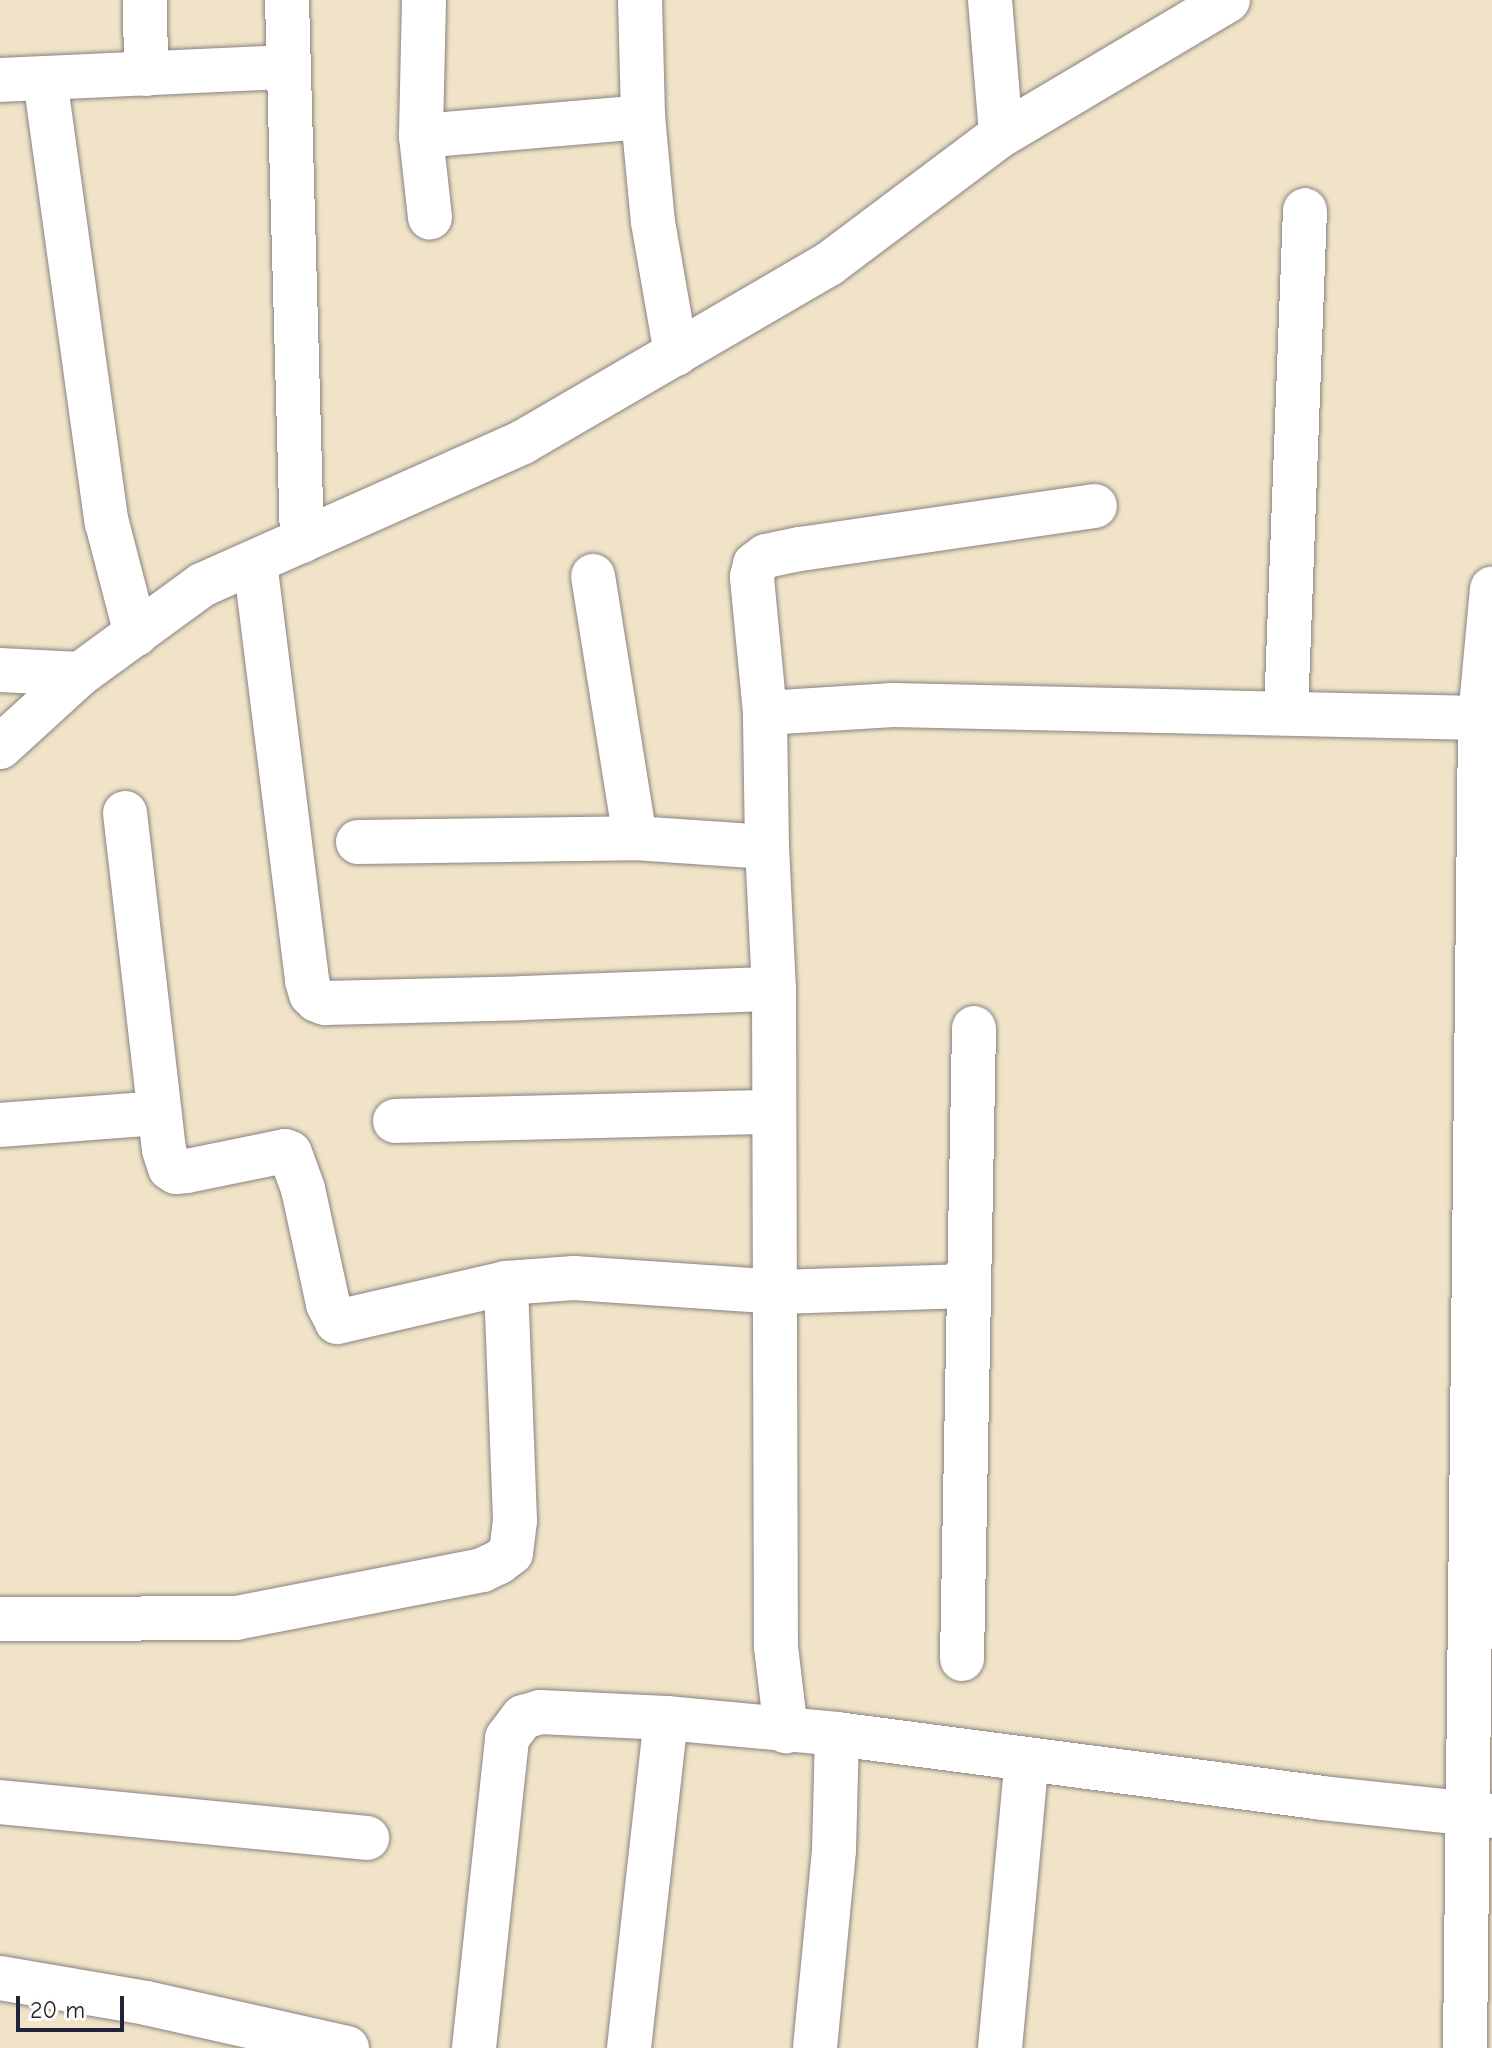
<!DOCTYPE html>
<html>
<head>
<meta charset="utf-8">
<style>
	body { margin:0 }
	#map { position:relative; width:1492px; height:2048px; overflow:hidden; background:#f0e3c7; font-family:"Comic Neue",sans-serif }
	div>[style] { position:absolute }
	.roads { filter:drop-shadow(0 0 2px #898281) drop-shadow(0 0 2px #898281) }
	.minor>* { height:44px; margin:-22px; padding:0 22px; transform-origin:22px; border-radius:22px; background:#fff }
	span { translate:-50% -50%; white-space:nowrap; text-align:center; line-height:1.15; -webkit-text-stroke:6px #fdfcf7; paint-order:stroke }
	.scale { position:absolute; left:16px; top:1996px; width:108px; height:36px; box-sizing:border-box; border:4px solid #22223b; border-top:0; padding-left:10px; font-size:24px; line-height:28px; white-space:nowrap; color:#22223b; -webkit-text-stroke:6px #fdfcf7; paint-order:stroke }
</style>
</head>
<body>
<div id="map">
	<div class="roads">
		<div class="minor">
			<div style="left:145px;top:0;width:74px;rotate:89.2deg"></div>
			<div style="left:287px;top:0;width:541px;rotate:88.41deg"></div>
			<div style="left:424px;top:0;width:136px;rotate:91.3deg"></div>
			<div style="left:421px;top:136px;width:82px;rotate:83.7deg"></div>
			<div style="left:640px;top:0;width:117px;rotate:88.5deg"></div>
			<div style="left:643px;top:117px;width:105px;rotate:84.6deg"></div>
			<div style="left:653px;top:222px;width:134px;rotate:80.1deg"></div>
			<div style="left:990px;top:0;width:135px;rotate:85.3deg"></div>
			<div style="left:45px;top:79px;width:448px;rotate:82.1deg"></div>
			<div style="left:107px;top:523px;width:115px;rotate:75.4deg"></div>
			<div style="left:0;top:80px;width:289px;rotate:-2.6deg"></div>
			<div style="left:421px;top:136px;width:223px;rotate:-4.9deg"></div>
			<div style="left:255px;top:562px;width:422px;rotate:82.9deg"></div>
			<div style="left:307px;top:981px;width:14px;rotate:73deg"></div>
			<div style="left:311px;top:994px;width:8px;rotate:45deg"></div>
			<div style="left:317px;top:1000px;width:9px;rotate:21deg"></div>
			<div style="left:325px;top:1003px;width:198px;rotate:-1.4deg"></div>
			<div style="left:523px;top:998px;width:251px;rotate:-2.1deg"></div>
			<div style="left:593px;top:576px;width:265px;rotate:80.9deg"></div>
			<div style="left:0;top:670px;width:80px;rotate:2.9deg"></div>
			<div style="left:765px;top:713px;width:128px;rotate:-3.6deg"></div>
			<div style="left:893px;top:705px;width:587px;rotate:1.27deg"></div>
			<div style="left:1286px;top:713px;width:503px;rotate:-87.84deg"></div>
			<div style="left:0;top:747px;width:108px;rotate:-42.4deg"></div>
			<div style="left:80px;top:674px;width:151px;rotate:-36.1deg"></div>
			<div style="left:202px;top:585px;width:351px;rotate:-24deg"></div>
			<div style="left:523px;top:442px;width:354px;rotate:-30.2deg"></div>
			<div style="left:829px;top:264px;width:215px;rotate:-36.9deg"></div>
			<div style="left:1001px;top:135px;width:264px;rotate:-30.7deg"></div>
			<div style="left:125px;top:813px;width:339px;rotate:83.4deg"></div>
			<div style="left:164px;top:1150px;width:19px;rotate:72deg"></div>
			<div style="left:170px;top:1168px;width:7px;rotate:34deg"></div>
			<div style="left:176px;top:1172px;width:11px;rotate:-5deg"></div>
			<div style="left:187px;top:1171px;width:100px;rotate:-11.5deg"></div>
			<div style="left:285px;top:1151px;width:5px;rotate:22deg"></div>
			<div style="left:290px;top:1153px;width:38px;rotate:70deg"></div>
			<div style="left:303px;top:1189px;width:118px;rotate:77.7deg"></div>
			<div style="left:328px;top:1304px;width:20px;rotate:63deg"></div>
			<div style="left:337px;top:1322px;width:173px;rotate:-13deg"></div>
			<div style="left:358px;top:842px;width:277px;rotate:-0.8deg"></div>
			<div style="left:635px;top:838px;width:132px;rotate:3.9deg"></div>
			<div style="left:767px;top:847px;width:142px;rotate:87.2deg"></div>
			<div style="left:774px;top:989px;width:658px;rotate:89.83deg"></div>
			<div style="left:776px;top:1647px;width:85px;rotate:83.2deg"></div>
			<div style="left:767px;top:847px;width:134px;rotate:-90.9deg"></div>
			<div style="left:765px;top:713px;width:137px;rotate:-95.5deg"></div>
			<div style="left:752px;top:577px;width:13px;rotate:-77deg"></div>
			<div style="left:755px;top:564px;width:14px;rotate:-36deg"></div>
			<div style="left:766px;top:556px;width:35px;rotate:-12deg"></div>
			<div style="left:800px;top:549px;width:298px;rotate:-8.3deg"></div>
			<div style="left:395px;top:1121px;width:377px;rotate:-1.4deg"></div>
			<div style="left:0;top:1125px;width:159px;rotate:-4.3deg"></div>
			<div style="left:0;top:1619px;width:236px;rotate:-0.2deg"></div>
			<div style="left:236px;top:1618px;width:251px;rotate:-11deg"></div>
			<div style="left:482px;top:1570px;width:19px;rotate:-25deg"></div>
			<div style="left:499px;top:1562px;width:15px;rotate:-37deg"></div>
			<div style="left:511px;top:1553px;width:33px;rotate:-83deg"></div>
			<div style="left:515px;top:1520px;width:237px;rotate:-92.2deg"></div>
			<div style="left:506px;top:1283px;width:68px;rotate:-4.2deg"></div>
			<div style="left:574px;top:1278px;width:203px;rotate:3.9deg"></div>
			<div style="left:777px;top:1292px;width:192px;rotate:-1.8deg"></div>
			<div style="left:962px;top:1659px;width:631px;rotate:-88.91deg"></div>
			<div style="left:0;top:1802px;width:369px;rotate:5.6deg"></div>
			<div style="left:0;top:1978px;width:148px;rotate:9.7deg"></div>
			<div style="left:146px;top:2003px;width:206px;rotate:12.6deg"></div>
			<div style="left:474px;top:2048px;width:312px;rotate:-83.9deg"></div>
			<div style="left:507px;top:1738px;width:26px;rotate:-53deg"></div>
			<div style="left:523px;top:1717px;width:18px;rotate:-16deg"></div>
			<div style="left:540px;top:1712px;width:126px;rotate:2.7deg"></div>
			<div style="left:666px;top:1718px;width:172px;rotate:5.3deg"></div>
			<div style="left:837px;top:1734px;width:488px;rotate:7.5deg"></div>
			<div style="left:1321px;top:1798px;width:172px;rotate:6deg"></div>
			<div style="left:629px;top:2048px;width:332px;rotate:-83.6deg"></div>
			<div style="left:815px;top:2048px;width:199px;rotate:-84.5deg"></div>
			<div style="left:834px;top:1850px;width:116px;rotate:-88.5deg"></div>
			<div style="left:1000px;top:2048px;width:290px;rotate:-84.7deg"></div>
			<div style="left:1465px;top:2048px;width:1330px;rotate:-89.35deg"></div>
			<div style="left:1480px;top:718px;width:130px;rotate:-84.7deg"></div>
		</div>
	</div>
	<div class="scale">20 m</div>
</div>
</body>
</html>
